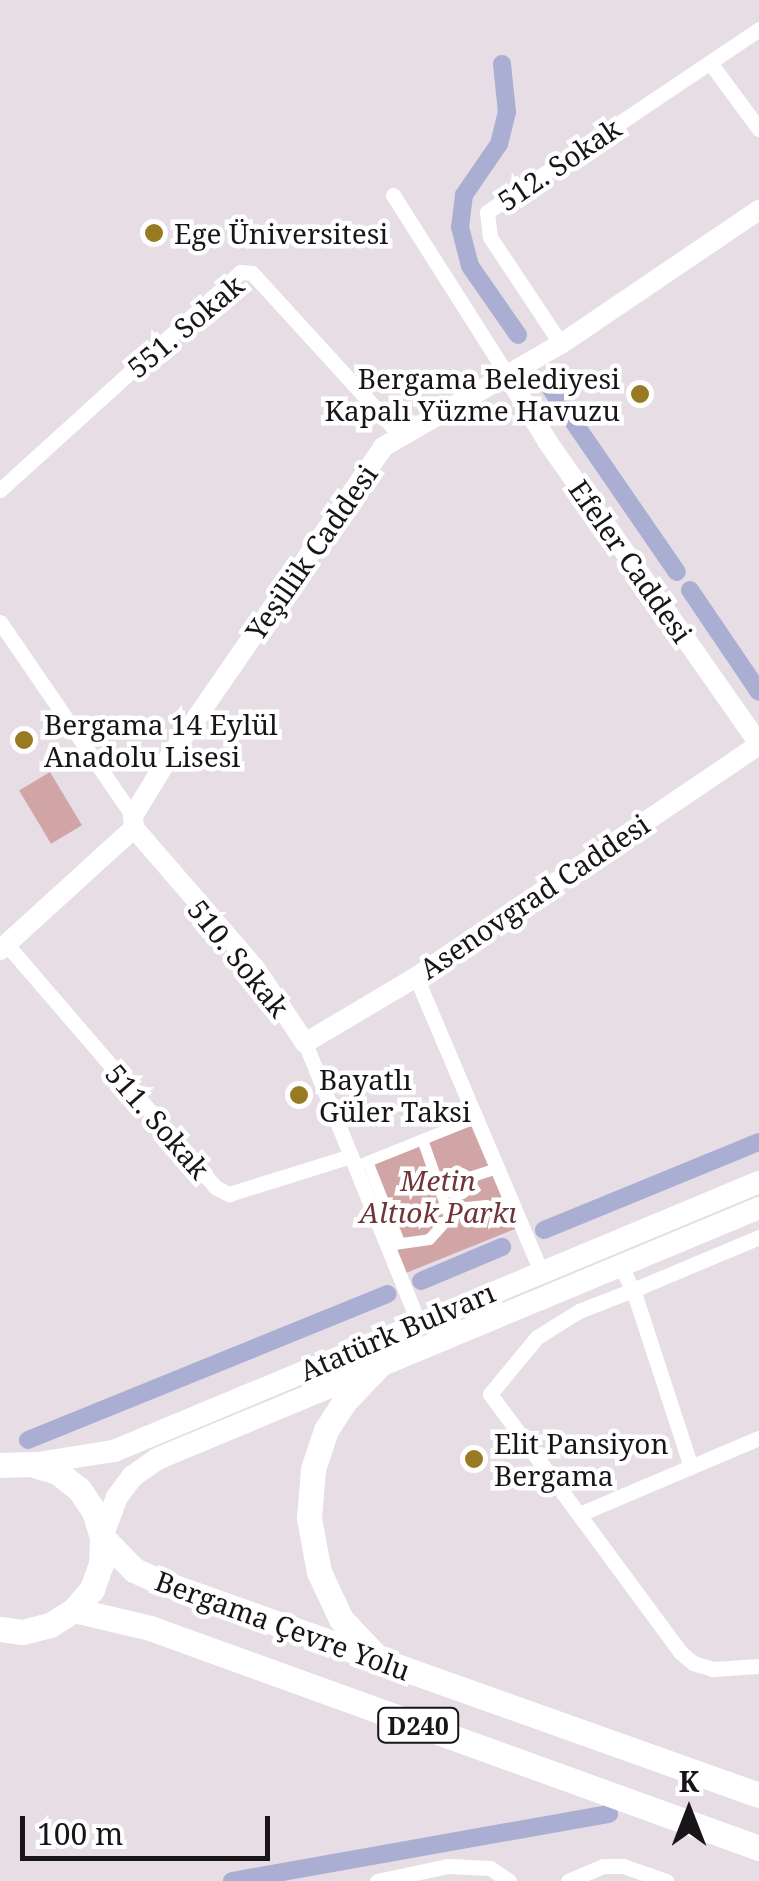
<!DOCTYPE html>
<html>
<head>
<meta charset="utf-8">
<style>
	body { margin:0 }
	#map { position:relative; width:759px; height:1881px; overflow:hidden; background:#e7dde5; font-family:"Noto Serif",serif }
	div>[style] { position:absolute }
	.green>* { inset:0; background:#d1a4a5; transform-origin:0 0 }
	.canal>* { height:18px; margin:-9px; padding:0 9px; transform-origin:9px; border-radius:9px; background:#aaaed3 }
	.pedestrian>* { height:11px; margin:-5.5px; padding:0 5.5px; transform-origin:5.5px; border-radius:5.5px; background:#fff }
	.pedestrian>.ring { margin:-5.5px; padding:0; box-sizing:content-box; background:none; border:11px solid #fff; border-radius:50% }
	.minor>* { height:15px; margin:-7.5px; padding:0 7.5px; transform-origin:7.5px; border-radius:7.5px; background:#fff }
	.secondary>* { height:20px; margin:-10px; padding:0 10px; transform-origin:10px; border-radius:10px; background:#fff }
	.primary>* { height:22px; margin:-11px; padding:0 11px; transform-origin:11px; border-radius:11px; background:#fff }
	.trunk>* { height:25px; margin:-12.5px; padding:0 12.5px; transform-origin:12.5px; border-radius:12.5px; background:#fff }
	.dots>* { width:28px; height:28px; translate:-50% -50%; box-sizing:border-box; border:5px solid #fff; border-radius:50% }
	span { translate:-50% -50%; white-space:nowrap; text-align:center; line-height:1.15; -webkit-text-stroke:9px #fff; paint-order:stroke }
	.shield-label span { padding:2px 8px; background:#fff; border:2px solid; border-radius:8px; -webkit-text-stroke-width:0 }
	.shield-label { font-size:25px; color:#181518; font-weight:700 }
	.street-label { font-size:28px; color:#181518 }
	.poi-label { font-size:28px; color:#181518 }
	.left { translate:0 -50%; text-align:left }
	.right { translate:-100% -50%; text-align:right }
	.park-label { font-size:28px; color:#703539; font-style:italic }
	.north { position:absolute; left:639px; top:1761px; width:100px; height:100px; -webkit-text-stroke:8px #fff; paint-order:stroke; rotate:0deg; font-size:28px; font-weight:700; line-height:40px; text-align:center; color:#181518 }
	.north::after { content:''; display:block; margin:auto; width:35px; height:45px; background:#181518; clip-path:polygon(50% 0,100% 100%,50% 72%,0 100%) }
	.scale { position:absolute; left:20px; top:1816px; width:250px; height:45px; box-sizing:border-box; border:5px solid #181518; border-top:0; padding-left:12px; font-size:30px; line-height:35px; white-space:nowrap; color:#181518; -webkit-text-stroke:8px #fff; paint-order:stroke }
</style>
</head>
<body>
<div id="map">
	<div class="green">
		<div style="left:50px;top:772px;width:62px;height:36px;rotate:59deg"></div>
		<div style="left:477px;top:1117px;width:118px;height:131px;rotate:68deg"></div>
	</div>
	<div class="canal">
		<div style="left:502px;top:64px;width:48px;rotate:84.1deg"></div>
		<div style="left:507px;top:112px;width:33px;rotate:104deg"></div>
		<div style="left:499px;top:144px;width:62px;rotate:124.5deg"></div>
		<div style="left:464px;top:195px;width:32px;rotate:97deg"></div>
		<div style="left:460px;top:227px;width:40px;rotate:75.6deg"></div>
		<div style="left:470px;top:266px;width:84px;rotate:55.2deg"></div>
		<div style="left:551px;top:389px;width:222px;rotate:55.5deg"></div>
		<div style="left:690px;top:590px;width:123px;rotate:55.9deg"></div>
		<div style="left:544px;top:1230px;width:232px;rotate:-22.3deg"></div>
		<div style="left:421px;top:1281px;width:88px;rotate:-22.8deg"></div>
		<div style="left:28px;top:1440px;width:388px;rotate:-22.1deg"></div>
		<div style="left:232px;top:1881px;width:383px;rotate:-10.1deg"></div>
	</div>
	<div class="pedestrian">
		<div style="left:422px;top:1139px;width:82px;rotate:70.7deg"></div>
		<div style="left:367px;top:1161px;width:87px;rotate:68.4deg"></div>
		<div style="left:355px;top:1166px;width:131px;rotate:-21.9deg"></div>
		<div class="ring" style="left:446px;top:1172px;width:11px;height:11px"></div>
		<div style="left:466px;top:1178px;width:33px;rotate:-18deg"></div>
		<div style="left:412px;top:1189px;width:26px;rotate:-21deg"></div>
		<div style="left:387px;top:1245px;width:42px;rotate:-8.1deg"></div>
		<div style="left:429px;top:1239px;width:38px;rotate:-48deg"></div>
		<div style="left:454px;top:1211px;width:13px;rotate:-18deg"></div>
		<div style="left:466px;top:1207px;width:20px;rotate:-6deg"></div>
		<div style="left:486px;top:1205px;width:32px;rotate:18deg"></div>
	</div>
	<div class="minor">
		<div style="left:711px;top:64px;width:81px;rotate:53.6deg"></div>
		<div style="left:393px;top:195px;width:214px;rotate:57.6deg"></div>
		<div style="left:561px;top:344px;width:128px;rotate:-123.6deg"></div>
		<div style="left:490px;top:237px;width:25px;rotate:-97deg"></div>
		<div style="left:487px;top:212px;width:328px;rotate:-33.9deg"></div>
		<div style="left:0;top:490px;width:324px;rotate:-42.2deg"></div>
		<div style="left:240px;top:272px;width:12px;rotate:5deg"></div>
		<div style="left:252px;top:273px;width:219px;rotate:47.6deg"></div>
		<div style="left:0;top:622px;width:235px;rotate:55.6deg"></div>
		<div style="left:8px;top:946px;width:318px;rotate:49.3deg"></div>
		<div style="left:215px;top:1187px;width:16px;rotate:27deg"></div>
		<div style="left:229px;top:1194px;width:128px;rotate:-17.3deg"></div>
		<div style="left:416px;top:977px;width:319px;rotate:67deg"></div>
		<div style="left:305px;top:1043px;width:300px;rotate:67.9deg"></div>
		<div style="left:620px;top:1265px;width:28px;rotate:63deg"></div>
		<div style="left:633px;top:1290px;width:58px;rotate:158.7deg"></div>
		<div style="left:579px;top:1311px;width:49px;rotate:148.2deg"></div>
		<div style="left:537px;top:1337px;width:74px;rotate:129.5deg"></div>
		<div style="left:490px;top:1394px;width:320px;rotate:53.6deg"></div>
		<div style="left:680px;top:1652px;width:17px;rotate:40deg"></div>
		<div style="left:693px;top:1663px;width:21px;rotate:17deg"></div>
		<div style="left:713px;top:1669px;width:46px;rotate:-3.7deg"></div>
		<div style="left:691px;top:1467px;width:186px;rotate:-108.1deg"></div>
		<div style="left:633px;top:1290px;width:137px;rotate:-22.8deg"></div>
		<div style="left:582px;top:1513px;width:192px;rotate:-23deg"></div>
		<div style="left:377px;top:1881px;width:73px;rotate:-11.9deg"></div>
		<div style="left:448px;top:1866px;width:42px;rotate:2.7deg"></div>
		<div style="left:490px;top:1868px;width:23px;rotate:34deg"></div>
		<div style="left:568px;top:1881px;width:38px;rotate:-23deg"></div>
		<div style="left:603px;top:1866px;width:20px"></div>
		<div style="left:623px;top:1866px;width:46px;rotate:19.2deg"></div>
	</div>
	<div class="secondary">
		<div style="left:508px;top:376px;width:76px;rotate:59deg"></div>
		<div style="left:547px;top:441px;width:370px;rotate:55deg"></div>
		<div style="left:134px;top:828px;width:185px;rotate:49.2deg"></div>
		<div style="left:255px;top:968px;width:90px;rotate:56.3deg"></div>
		<div style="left:305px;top:1043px;width:129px;rotate:-30.7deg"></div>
		<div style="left:416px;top:977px;width:414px;rotate:-34.1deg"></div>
		<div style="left:0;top:950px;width:181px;rotate:-42.3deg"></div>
		<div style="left:134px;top:828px;width:12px;rotate:-95deg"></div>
		<div style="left:133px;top:816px;width:60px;rotate:-58.7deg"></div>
		<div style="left:164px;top:765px;width:386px;rotate:-55.4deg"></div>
		<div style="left:383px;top:447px;width:206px;rotate:-30.1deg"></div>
		<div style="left:561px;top:344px;width:239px;rotate:-34.1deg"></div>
	</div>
	<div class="primary">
		<div style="left:38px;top:1463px;width:77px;rotate:-9deg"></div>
		<div style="left:114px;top:1451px;width:699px;rotate:-22.64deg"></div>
		<div style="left:102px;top:1537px;width:43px;rotate:-69.4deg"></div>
		<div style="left:117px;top:1497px;width:26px;rotate:-53deg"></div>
		<div style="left:133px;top:1476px;width:29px;rotate:-35deg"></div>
		<div style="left:157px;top:1459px;width:652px;rotate:-22.63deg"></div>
	</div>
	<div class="trunk">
		<div style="left:0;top:1465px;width:31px;rotate:-2deg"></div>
		<div style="left:31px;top:1464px;width:27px;rotate:17deg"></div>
		<div style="left:57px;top:1472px;width:28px;rotate:38deg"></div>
		<div style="left:79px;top:1489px;width:27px;rotate:56deg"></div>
		<div style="left:94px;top:1511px;width:27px;rotate:73deg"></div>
		<div style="left:102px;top:1537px;width:27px;rotate:92deg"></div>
		<div style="left:101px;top:1564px;width:27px;rotate:110deg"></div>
		<div style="left:92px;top:1589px;width:28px;rotate:131deg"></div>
		<div style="left:74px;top:1610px;width:28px;rotate:148deg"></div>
		<div style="left:50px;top:1625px;width:29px;rotate:166deg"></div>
		<div style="left:22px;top:1632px;width:22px;rotate:-172deg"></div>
		<div style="left:102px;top:1537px;width:46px;rotate:45.9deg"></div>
		<div style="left:134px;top:1570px;width:35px;rotate:24deg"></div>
		<div style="left:166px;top:1584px;width:629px;rotate:19.59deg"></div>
		<div style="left:74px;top:1610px;width:78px;rotate:13.3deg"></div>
		<div style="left:150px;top:1628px;width:648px;rotate:19.86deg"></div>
		<div style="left:377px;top:1657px;width:52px;rotate:-133.5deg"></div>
		<div style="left:341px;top:1619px;width:52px;rotate:-115.1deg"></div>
		<div style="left:319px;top:1572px;width:55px;rotate:-100.5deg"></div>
		<div style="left:309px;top:1518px;width:49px;rotate:-85.3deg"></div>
		<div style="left:313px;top:1469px;width:41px;rotate:-71.6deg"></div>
		<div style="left:326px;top:1430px;width:33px;rotate:-57deg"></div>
		<div style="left:344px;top:1402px;width:52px;rotate:-46.5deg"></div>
	</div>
	<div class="dots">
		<div style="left:154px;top:233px;background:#977a22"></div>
		<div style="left:640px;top:394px;background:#977a22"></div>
		<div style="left:24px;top:740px;background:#977a22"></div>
		<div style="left:299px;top:1095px;background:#977a22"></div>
		<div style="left:474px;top:1459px;background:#977a22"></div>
	</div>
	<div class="shield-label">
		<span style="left:418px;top:1725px">D240</span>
	</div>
	<div class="street-label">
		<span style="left:559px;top:164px;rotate:-34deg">512. Sokak</span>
		<span style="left:185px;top:326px;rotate:-40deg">551. Sokak</span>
		<span style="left:311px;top:552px;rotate:-55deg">Yeşillik Caddesi</span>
		<span style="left:631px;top:561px;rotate:55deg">Efeler Caddesi</span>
		<span style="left:534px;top:896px;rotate:-34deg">Asenovgrad Caddesi</span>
		<span style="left:239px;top:958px;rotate:51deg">510. Sokak</span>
		<span style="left:158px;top:1121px;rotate:49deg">511. Sokak</span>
		<span style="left:397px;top:1331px;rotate:-23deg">Atatürk Bulvarı</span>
		<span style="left:283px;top:1625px;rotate:20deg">Bergama Çevre Yolu</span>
	</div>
	<div class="poi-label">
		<span class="left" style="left:174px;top:233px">Ege Üniversitesi</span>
		<span class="right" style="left:620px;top:394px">Bergama Belediyesi<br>Kapalı Yüzme Havuzu</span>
		<span class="left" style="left:44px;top:740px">Bergama 14 Eylül<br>Anadolu Lisesi</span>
		<span class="left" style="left:319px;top:1095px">Bayatlı<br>Güler Taksi</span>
		<span class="left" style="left:494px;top:1459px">Elit Pansiyon<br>Bergama</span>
	</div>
	<div class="park-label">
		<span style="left:438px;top:1196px">Metin<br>Altıok Parkı</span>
	</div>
	<div class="north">K</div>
	<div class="scale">100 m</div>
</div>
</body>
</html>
